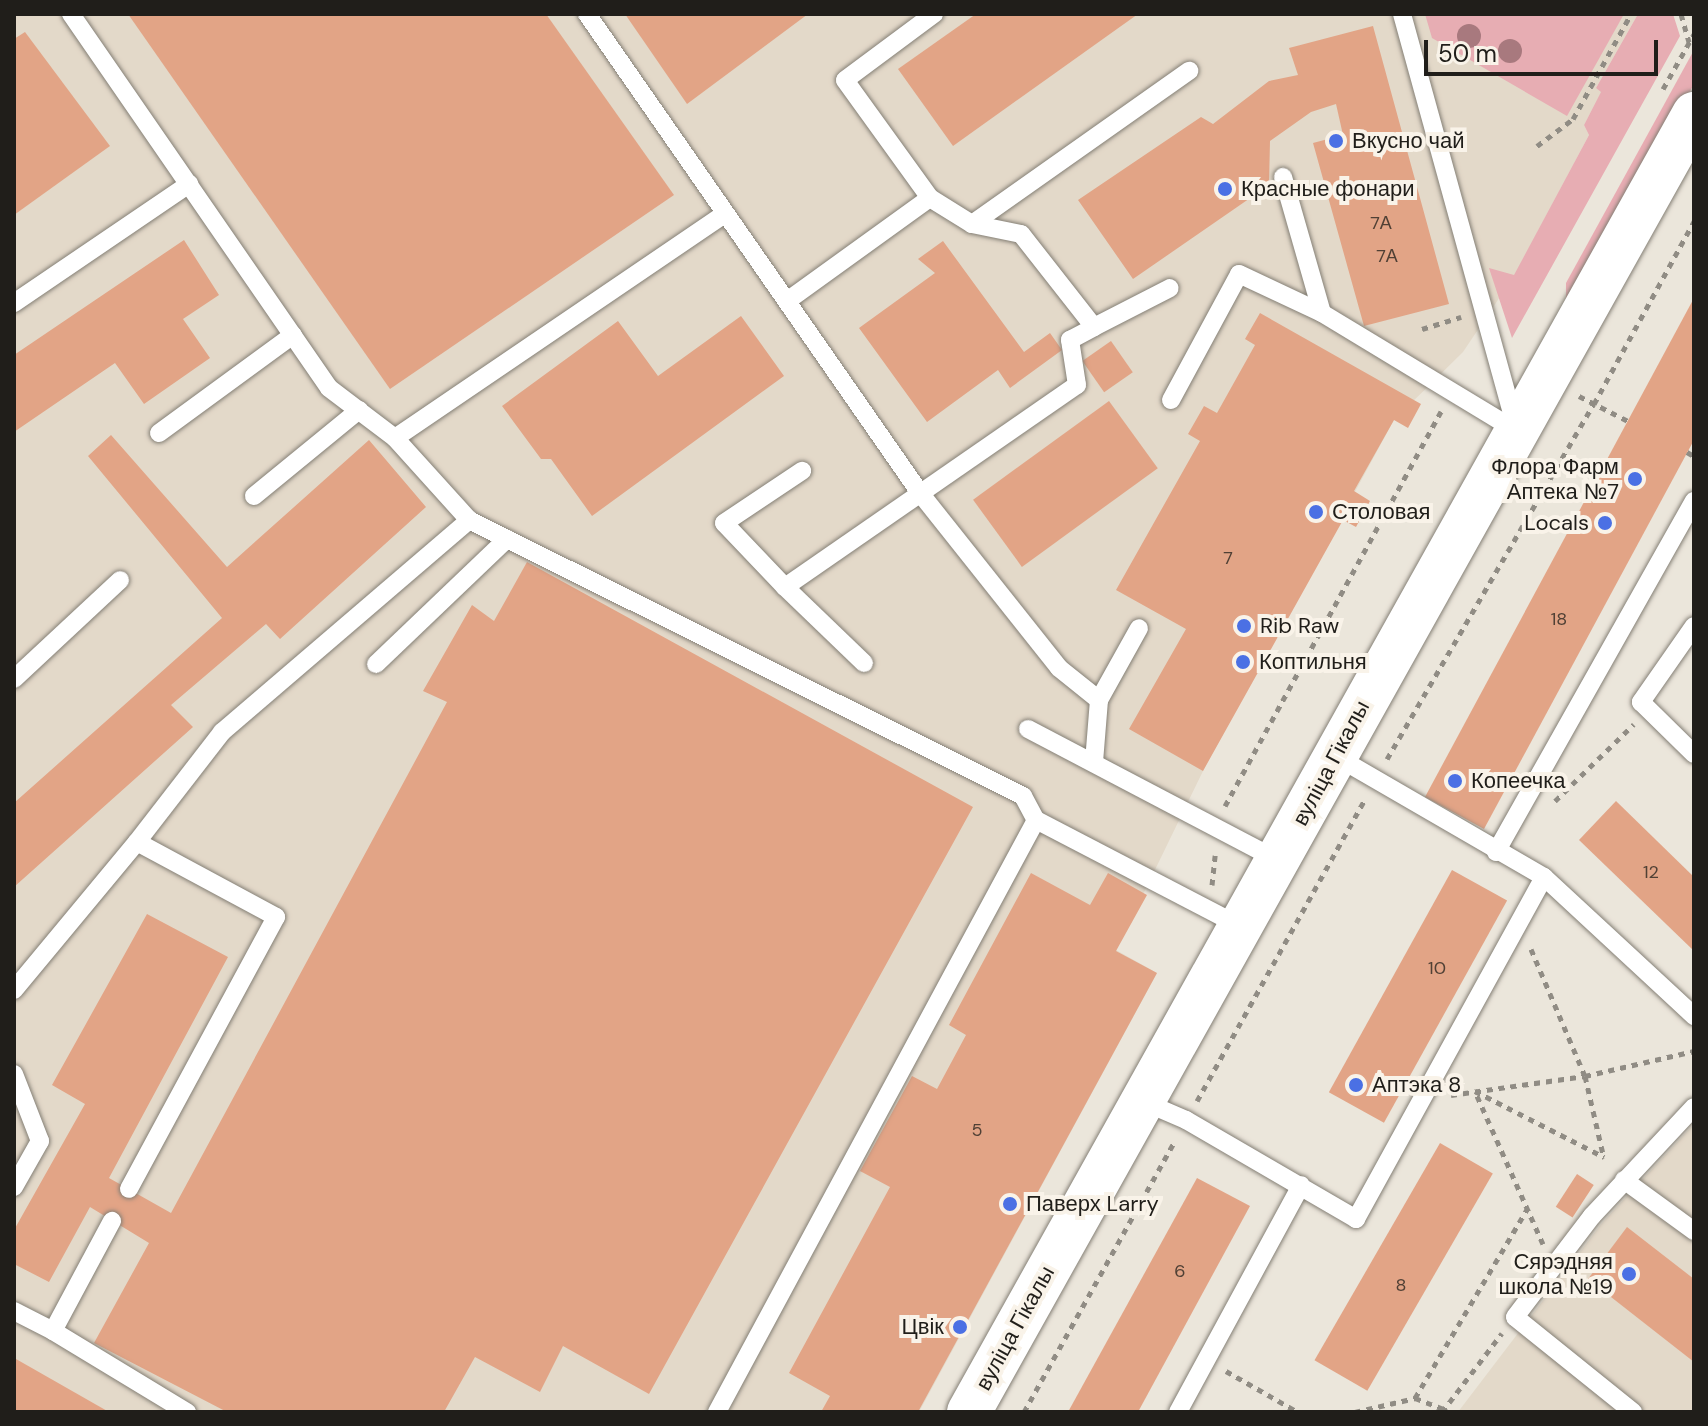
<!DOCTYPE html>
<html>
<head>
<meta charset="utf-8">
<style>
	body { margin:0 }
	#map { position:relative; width:1708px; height:1426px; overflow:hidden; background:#ebe6db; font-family:"DM Sans",sans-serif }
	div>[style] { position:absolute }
	.built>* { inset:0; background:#e3d9c9 }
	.green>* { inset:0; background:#e7adb3 }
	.building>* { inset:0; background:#e2a486; transform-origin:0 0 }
	.path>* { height:5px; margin-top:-2.5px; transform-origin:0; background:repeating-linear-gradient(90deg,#908c84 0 6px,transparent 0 12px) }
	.roads { filter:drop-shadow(0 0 2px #847f75) drop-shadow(0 0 2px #847f75) }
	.service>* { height:18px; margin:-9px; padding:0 9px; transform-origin:9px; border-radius:9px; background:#fff }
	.tertiary>* { height:44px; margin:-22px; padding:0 22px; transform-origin:22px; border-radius:22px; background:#fff }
	.trees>* { width:24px; height:24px; margin:-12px; border-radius:50%; background:#a8797e }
	.dots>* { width:22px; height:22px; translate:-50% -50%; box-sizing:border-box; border:4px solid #f9f3e9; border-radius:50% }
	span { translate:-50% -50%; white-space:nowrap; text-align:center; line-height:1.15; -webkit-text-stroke:8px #f9f3e9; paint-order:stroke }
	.number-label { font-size:18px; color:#504035 }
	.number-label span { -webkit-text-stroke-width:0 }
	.poi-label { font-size:22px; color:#201e1a }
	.left { translate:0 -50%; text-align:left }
	.right { translate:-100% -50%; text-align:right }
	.street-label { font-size:22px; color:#201e1a }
	.frame { position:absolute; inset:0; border:16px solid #201e1a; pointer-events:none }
	.scale { position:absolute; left:1424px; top:40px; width:234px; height:36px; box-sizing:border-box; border:4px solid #201e1a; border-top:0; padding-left:10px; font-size:24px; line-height:28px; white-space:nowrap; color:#201e1a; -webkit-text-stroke:6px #f9f3e9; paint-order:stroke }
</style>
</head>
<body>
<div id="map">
	<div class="built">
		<div style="clip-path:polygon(14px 14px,1638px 14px,1596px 88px,1602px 91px,1584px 125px,1589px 135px,1514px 276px,1463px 352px,1394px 420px,1203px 771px,1116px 950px,1157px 973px,919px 1412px,14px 1412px)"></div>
		<div style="clip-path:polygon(1694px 1124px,1694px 1412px,1458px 1412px,1602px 1223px)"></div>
	</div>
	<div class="green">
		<div style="clip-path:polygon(1425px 14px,1624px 14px,1567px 116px,1432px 38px)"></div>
		<div style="clip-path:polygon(1638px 14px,1673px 14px,1680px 36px,1512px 338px,1489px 268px,1514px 275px,1589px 135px,1584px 125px,1601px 92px,1596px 88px)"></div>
		<div style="clip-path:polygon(1694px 50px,1694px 84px,1571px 308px,1566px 305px,1566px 283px)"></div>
	</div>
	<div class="building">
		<div style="clip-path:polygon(128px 14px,546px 14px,674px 195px,390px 389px)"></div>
		<div style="clip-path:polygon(625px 14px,808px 14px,687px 104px)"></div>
		<div style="clip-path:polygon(976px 14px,1138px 14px,953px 146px,898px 69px)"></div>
		<div style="clip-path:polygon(1373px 26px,1449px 304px,1364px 326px,1313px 143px,1343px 135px,1336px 104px,1311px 112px,1270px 141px,1269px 185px,1133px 279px,1078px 200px,1201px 117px,1213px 124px,1269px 81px,1298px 75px,1289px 48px)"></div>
		<div style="clip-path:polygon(25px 32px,110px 146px,14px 215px,14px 39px)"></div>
		<div style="clip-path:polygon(184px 240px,219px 295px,183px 319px,210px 358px,144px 404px,115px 363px,14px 432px,14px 355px)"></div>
		<div style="clip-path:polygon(943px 241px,1024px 352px,1050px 333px,1062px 350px,1010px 388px,998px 370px,927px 422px,859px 328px,935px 273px,918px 259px)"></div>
		<div style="clip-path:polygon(1694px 298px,1694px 440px,1484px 829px,1425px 797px)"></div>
		<div style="clip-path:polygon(1260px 313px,1421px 404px,1408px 428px,1394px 420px,1354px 491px,1370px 501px,1356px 527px,1343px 520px,1203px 771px,1129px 729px,1186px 629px,1116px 590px,1200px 441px,1188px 434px,1204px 406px,1217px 413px,1255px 345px,1245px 339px)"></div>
		<div style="clip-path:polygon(741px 316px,784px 376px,592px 516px,551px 459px,541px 459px,502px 406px,618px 321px,658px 376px)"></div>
		<div style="left:1111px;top:341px;width:38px;height:35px;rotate:55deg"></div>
		<div style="left:1109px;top:401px;width:83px;height:168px;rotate:54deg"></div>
		<div style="clip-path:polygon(111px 435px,227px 567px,369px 440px,426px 507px,280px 639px,266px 624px,171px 705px,193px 727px,14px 887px,14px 803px,222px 618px,88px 456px)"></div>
		<div style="clip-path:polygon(527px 562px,973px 807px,649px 1394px,563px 1346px,540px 1392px,475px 1357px,444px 1412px,227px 1412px,94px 1343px,149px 1243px,90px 1207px,49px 1282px,14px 1264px,14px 1230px,85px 1104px,52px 1085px,147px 914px,228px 957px,109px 1178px,171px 1213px,447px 702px,423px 691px,472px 605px,494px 621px)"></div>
		<div style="clip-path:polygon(1616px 801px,1694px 877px,1694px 951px,1579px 840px)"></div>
		<div style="left:1452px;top:870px;width:63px;height:254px;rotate:29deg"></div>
		<div style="clip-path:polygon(1031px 873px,1090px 905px,1108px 873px,1147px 895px,1116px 951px,1157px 973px,918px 1412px,821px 1412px,830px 1396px,789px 1373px,890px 1187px,860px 1171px,912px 1076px,937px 1089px,966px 1035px,949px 1025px)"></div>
		<div style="left:1440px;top:1143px;width:61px;height:251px;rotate:30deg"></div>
		<div style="left:1577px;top:1174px;width:20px;height:39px;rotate:33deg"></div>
		<div style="clip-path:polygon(1197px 1178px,1250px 1206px,1138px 1412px,1068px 1412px)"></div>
		<div style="clip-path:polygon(1627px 1227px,1694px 1279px,1694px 1362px,1588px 1279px)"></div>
		<div style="clip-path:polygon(16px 1359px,109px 1412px,14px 1412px)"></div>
	</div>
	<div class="path">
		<div style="left:1681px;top:14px;width:29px;rotate:74deg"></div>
		<div style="left:1663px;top:89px;width:63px;rotate:-60.6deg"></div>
		<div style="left:1537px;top:146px;width:45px;rotate:-36.9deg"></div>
		<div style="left:1573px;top:119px;width:120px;rotate:-61.1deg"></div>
		<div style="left:1422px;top:329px;width:41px;rotate:-17.1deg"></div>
		<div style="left:1579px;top:396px;width:55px;rotate:27deg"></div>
		<div style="left:1687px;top:452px;width:8px;rotate:30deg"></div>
		<div style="left:1387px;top:759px;width:411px;rotate:-59.8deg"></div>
		<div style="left:1594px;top:404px;width:209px;rotate:-61.3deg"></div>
		<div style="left:1555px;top:801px;width:110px;rotate:-44.3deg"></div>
		<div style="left:1225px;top:806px;width:450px;rotate:-61.3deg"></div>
		<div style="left:1212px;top:885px;width:30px;rotate:-84deg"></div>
		<div style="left:1531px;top:949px;width:138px;rotate:67deg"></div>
		<div style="left:1585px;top:1076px;width:84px;rotate:77deg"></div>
		<div style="left:1451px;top:1095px;width:135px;rotate:-8.1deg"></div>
		<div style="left:1585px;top:1076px;width:112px;rotate:-12.9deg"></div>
		<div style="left:1197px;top:1101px;width:346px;rotate:-60.9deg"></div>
		<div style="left:1543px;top:1244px;width:167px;rotate:-114deg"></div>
		<div style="left:1475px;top:1091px;width:145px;rotate:27.1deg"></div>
		<div style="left:1226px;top:1371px;width:83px;rotate:29.7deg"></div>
		<div style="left:1415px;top:1398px;width:31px;rotate:21deg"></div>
		<div style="left:1024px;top:1412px;width:309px;rotate:-60.9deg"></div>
		<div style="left:1355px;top:1412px;width:62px;rotate:-13.1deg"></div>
		<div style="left:1415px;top:1398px;width:220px;rotate:-59.3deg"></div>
		<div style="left:1442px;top:1412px;width:99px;rotate:-52.8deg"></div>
	</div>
	<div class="roads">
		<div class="service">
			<div style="left:71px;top:14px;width:454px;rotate:55.4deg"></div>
			<div style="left:329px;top:388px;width:83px;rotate:37.1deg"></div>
			<div style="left:395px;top:438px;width:398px;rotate:-34.2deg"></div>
			<div style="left:587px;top:14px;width:583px;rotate:55.19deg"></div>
			<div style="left:920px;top:493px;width:223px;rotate:51.5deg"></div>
			<div style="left:1059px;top:668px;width:51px;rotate:38.7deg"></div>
			<div style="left:1099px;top:700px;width:62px;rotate:94.6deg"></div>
			<div style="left:1402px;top:14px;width:425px;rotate:74.6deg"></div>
			<div style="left:1283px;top:177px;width:141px;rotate:74deg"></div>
			<div style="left:930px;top:198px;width:49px;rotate:31.8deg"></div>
			<div style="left:972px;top:224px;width:266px;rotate:-35.2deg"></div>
			<div style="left:787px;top:301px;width:176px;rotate:-35.8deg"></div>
			<div style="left:930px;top:198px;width:145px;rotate:-125.8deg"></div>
			<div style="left:845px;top:80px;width:111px;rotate:-36.6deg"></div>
			<div style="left:14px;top:303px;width:212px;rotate:-34.2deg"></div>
			<div style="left:1094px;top:327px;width:85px;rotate:-27.2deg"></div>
			<div style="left:1171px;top:400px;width:143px;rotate:-61.6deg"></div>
			<div style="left:1239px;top:274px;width:92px;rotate:25.2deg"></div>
			<div style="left:1322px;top:313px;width:228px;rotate:31.2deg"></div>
			<div style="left:159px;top:433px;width:166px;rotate:-36.2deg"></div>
			<div style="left:395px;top:438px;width:110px;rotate:47.9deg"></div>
			<div style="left:254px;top:496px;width:136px;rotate:-39.3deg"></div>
			<div style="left:785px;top:587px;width:88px;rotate:-133.6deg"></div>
			<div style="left:724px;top:523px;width:94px;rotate:-33.7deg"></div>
			<div style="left:1694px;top:626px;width:93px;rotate:124.9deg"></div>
			<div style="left:1641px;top:702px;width:74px;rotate:44.5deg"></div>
			<div style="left:864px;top:663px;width:110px;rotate:-136.1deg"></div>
			<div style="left:785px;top:587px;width:355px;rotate:-34.7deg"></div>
			<div style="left:1077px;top:385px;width:46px;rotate:-98.8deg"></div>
			<div style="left:1070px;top:340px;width:27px;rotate:-28deg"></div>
			<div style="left:1094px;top:327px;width:118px;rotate:-128.1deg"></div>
			<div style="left:1021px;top:234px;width:50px;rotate:-168.5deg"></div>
			<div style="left:376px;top:664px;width:181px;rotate:-43.7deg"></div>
			<div style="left:14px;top:679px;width:145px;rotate:-43deg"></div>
			<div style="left:1099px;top:700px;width:82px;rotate:-60.9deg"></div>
			<div style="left:1028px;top:729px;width:282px;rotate:27.7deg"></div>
			<div style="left:137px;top:842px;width:139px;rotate:-52.3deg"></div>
			<div style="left:222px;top:732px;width:326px;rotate:-40.6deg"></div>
			<div style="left:469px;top:520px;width:619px;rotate:26.48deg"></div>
			<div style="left:1023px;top:796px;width:27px;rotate:62deg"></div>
			<div style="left:1496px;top:852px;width:403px;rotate:-60.6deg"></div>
			<div style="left:1544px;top:877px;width:205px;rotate:42.8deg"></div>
			<div style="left:14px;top:990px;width:192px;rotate:-50.3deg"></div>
			<div style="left:137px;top:842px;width:158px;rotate:28.3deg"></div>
			<div style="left:276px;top:917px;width:309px;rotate:118.4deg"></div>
			<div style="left:14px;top:1074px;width:72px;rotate:68.8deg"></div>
			<div style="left:40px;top:1141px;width:53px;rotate:119.5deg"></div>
			<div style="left:1142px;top:1101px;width:48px;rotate:23.4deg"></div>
			<div style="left:1186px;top:1120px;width:197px;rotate:30.2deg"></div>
			<div style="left:1356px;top:1219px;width:390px;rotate:-61.2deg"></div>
			<div style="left:1544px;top:877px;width:241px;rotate:-149.9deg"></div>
			<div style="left:1624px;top:1180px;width:87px;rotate:36.1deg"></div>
			<div style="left:14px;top:1311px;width:44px;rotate:27.1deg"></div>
			<div style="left:53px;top:1331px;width:125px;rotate:-61.8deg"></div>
			<div style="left:53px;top:1331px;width:157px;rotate:31.2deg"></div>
			<div style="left:717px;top:1412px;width:672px;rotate:-61.68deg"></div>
			<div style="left:1036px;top:820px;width:230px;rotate:27.5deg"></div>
			<div style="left:1178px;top:1412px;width:258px;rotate:-61.5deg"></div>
			<div style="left:1633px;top:1412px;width:151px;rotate:-141.2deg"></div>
			<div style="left:1515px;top:1317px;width:127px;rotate:-52.7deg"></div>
			<div style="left:1592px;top:1216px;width:149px;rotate:-46.9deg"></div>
		</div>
		<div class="tertiary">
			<div style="left:969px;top:1412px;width:1487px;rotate:-60.81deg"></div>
		</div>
	</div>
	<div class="trees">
		<div style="left:1469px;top:36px"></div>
		<div style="left:1510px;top:51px"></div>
	</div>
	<div class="dots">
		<div style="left:1336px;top:141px;background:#4b70e4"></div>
		<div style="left:1225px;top:189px;background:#4b70e4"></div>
		<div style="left:1635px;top:479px;background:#4b70e4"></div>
		<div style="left:1316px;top:512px;background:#4b70e4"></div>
		<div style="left:1605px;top:523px;background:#4b70e4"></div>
		<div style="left:1244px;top:626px;background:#4b70e4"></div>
		<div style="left:1243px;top:662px;background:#4b70e4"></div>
		<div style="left:1455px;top:781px;background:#4b70e4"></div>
		<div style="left:1356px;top:1085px;background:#4b70e4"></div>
		<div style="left:1010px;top:1204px;background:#4b70e4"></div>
		<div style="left:1629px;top:1274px;background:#4b70e4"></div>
		<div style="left:960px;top:1327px;background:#4b70e4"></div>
	</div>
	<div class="number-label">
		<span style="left:1381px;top:223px">7А</span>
		<span style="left:1387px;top:256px">7А</span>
		<span style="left:1228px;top:558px">7</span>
		<span style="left:1559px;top:619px">18</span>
		<span style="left:1651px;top:872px">12</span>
		<span style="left:1437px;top:968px">10</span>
		<span style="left:977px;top:1130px">5</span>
		<span style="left:1180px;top:1271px">6</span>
		<span style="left:1401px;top:1285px">8</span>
	</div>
	<div class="poi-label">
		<span class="left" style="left:1352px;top:141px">Вкусно чай</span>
		<span class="left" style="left:1241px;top:189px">Красные фонари</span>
		<span class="right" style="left:1619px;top:479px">Флора Фарм<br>Аптека №7</span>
		<span class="left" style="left:1332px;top:512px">Столовая</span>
		<span class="right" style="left:1589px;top:523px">Locals</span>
		<span class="left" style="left:1260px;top:626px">Rib Raw</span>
		<span class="left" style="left:1259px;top:662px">Коптильня</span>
		<span class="left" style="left:1471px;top:781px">Копеечка</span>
		<span class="left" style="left:1372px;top:1085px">Аптэка 8</span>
		<span class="left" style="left:1026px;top:1204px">Паверх Larry</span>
		<span class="right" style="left:1613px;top:1274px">Сярэдняя<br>школа №19</span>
		<span class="right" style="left:944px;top:1327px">Цвік</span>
	</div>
	<div class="street-label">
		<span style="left:1331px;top:763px;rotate:-62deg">вуліца Гікалы</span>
		<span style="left:1015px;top:1328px;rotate:-61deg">вуліца Гікалы</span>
	</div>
	<div class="frame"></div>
	<div class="scale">50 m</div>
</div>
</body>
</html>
